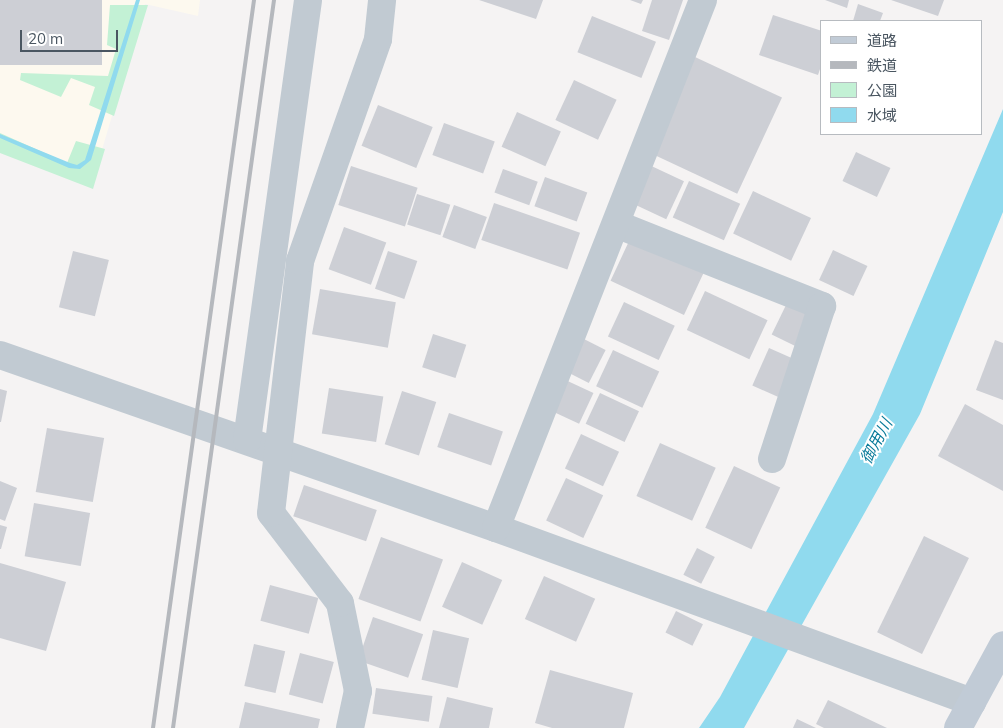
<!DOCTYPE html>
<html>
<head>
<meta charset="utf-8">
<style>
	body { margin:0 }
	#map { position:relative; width:1003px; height:728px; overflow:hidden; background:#f5f3f3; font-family:Mulish,"Noto Sans JP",sans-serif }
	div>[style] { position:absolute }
	.commercial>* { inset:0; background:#fdf9ef }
	.green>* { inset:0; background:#c3f1d5 }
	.water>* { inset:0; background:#90daee }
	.building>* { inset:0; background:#cdcfd5; transform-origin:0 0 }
	.minor>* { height:28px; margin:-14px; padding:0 14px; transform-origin:14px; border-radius:14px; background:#c1cad2 }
	.secondary>* { height:28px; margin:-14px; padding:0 14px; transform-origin:14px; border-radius:14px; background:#c1cbd6 }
	.rail>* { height:4px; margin:-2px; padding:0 2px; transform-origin:2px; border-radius:2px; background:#b5b8bd }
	span { translate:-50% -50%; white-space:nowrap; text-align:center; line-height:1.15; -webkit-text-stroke:4px #fff; paint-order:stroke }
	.water-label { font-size:16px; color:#0c7c9b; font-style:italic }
	.legend { position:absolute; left:820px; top:20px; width:162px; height:115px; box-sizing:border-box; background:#fff; border:1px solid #b7bbc0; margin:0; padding:6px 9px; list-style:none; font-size:15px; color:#4a5661 }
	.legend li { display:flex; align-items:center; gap:10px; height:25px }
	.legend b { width:25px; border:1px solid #b7bbc0 }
	.scale { position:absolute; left:20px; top:30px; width:98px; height:22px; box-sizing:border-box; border:2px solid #4a5661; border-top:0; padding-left:6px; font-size:15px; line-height:18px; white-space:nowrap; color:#4a5661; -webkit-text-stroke:4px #fff; paint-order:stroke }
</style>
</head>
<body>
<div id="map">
	<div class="commercial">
		<div style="clip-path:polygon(0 0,200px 0,198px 16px,145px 4px,91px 187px,0 150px)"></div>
	</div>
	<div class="green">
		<div style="clip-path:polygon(110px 5px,148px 5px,114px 116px,89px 105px,95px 87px,71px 78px,61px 97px,20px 80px,21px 73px,108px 76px,116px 49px,107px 45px)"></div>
		<div style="clip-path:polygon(0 133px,67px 163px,76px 141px,105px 149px,93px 189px,0 153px)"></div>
	</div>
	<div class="water">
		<div style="clip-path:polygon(136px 0,140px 0,91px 160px,80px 169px,69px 168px,0 138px,0 134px,70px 163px,77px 165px,85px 160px)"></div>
		<div style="clip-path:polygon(1003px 109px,1003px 212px,920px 414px,744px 728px,699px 728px,720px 697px,873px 414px)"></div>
	</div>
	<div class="building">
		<div style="left:0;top:0;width:102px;height:65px"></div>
		<div style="clip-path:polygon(479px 0,543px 0,536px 19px)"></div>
		<div style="clip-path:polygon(630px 0,643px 0,641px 4px)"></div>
		<div style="clip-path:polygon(652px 0,683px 0,669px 40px,642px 31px)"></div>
		<div style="clip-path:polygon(825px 0,849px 0,847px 8px)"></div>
		<div style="clip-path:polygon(891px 0,944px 0,938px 16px)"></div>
		<div style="clip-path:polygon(858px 4px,883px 13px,880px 21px,853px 21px)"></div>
		<div style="clip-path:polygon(773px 15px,822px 31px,822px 63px,818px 75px,759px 55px)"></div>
		<div style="left:592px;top:16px;width:69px;height:39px;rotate:22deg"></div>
		<div style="left:695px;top:57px;width:96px;height:106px;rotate:25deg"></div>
		<div style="left:574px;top:80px;width:47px;height:44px;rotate:25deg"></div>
		<div style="left:378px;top:105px;width:59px;height:44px;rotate:22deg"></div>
		<div style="left:517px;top:112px;width:48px;height:38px;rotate:24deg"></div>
		<div style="left:444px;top:123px;width:54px;height:34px;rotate:20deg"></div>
		<div style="left:856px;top:152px;width:38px;height:32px;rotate:25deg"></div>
		<div style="left:645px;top:163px;width:43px;height:42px;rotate:25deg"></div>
		<div style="left:351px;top:166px;width:70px;height:41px;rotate:18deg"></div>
		<div style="left:503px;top:169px;width:37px;height:25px;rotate:20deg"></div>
		<div style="left:545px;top:177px;width:45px;height:31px;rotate:20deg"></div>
		<div style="left:689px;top:181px;width:56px;height:40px;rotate:24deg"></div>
		<div style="left:753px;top:191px;width:64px;height:47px;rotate:25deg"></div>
		<div style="left:417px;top:194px;width:35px;height:32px;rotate:18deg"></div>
		<div style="left:494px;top:203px;width:91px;height:39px;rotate:19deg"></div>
		<div style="left:454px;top:205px;width:35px;height:34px;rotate:20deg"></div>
		<div style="left:344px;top:227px;width:45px;height:45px;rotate:20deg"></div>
		<div style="left:630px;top:239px;width:81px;height:46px;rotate:25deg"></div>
		<div style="left:833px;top:250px;width:38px;height:33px;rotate:25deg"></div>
		<div style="left:73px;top:251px;width:37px;height:58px;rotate:14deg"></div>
		<div style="left:388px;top:251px;width:31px;height:40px;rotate:19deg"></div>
		<div style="left:320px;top:289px;width:77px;height:46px;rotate:10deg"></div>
		<div style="left:705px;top:291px;width:69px;height:43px;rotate:25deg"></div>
		<div style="left:624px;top:302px;width:56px;height:38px;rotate:25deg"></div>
		<div style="left:787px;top:303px;width:37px;height:35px;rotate:26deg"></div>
		<div style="left:433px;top:334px;width:35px;height:35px;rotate:18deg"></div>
		<div style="left:578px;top:336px;width:31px;height:37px;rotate:27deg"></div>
		<div style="clip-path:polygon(995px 340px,1003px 343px,1003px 400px,976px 390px)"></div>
		<div style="left:769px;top:348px;width:34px;height:41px;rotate:24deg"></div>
		<div style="left:613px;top:350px;width:51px;height:40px;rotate:25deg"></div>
		<div style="left:559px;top:377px;width:38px;height:34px;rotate:25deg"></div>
		<div style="left:329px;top:388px;width:55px;height:46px;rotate:9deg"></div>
		<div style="clip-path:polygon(0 389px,7px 391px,1px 422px,0 422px)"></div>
		<div style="left:402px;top:391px;width:36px;height:56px;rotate:18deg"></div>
		<div style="left:600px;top:393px;width:43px;height:34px;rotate:25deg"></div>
		<div style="clip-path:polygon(965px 404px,1003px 425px,1003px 491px,938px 456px)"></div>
		<div style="left:449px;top:413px;width:57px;height:36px;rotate:19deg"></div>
		<div style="left:47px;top:428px;width:58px;height:65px;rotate:10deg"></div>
		<div style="left:581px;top:434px;width:42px;height:38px;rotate:25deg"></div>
		<div style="left:660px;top:443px;width:61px;height:58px;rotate:24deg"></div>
		<div style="left:734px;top:466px;width:51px;height:68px;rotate:25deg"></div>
		<div style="left:566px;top:478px;width:41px;height:47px;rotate:25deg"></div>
		<div style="clip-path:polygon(0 481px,17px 488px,5px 521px,0 519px)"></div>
		<div style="left:304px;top:485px;width:77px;height:33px;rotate:19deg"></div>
		<div style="left:34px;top:503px;width:57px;height:54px;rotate:10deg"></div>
		<div style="clip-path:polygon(0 525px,7px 527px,1px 549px,0 549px)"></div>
		<div style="left:924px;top:536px;width:50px;height:107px;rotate:26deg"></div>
		<div style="left:381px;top:537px;width:66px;height:66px;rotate:20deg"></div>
		<div style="left:697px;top:548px;width:20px;height:30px;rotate:27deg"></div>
		<div style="left:462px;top:562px;width:44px;height:49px;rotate:24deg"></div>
		<div style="clip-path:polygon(0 563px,66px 582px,46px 651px,0 638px)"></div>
		<div style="left:544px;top:576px;width:56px;height:47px;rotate:24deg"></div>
		<div style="left:270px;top:585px;width:50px;height:37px;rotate:15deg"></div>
		<div style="left:676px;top:611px;width:30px;height:24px;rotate:26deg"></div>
		<div style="left:373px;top:617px;width:53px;height:46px;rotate:19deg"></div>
		<div style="left:433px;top:630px;width:37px;height:51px;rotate:13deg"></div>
		<div style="left:254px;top:644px;width:32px;height:43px;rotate:13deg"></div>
		<div style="left:300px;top:653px;width:35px;height:43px;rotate:15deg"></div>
		<div style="clip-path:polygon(550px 670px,633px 693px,624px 728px,552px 728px,535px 723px)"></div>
		<div style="left:376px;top:688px;width:57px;height:26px;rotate:8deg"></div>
		<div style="clip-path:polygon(447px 697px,493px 708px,489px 728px,439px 728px)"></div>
		<div style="clip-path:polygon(828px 700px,887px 728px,824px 728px,816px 724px)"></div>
		<div style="clip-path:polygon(245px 702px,320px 719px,318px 728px,239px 728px)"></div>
		<div style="clip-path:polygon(797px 719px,816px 728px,793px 728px)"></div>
	</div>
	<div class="minor">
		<div style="left:616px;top:224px;width:222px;rotate:21.7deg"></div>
		<div style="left:822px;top:306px;width:161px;rotate:108.1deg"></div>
		<div style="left:0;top:355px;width:525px;rotate:19.23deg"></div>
		<div style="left:496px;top:528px;width:507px;rotate:20.08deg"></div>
		<div style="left:247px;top:440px;width:444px;rotate:-82.1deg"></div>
		<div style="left:496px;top:528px;width:567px;rotate:-68.59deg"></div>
		<div style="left:350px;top:728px;width:38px;rotate:-78deg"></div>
		<div style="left:358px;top:691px;width:90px;rotate:-101.6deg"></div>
		<div style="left:340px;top:603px;width:113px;rotate:-127.5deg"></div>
		<div style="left:271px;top:513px;width:254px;rotate:-83.4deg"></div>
		<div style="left:300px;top:261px;width:235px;rotate:-70.6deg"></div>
		<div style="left:378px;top:39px;width:39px;rotate:-84deg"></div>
	</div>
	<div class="secondary">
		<div style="left:958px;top:728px;width:94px;rotate:-61.5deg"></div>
	</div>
	<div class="rail">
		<div style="left:153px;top:728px;width:735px;rotate:-82.1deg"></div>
		<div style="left:173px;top:728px;width:735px;rotate:-82.1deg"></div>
	</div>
	<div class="water-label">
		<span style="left:876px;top:441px;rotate:-62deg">御用川</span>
	</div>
	<ul class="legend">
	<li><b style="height:6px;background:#c1cbd6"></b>道路</li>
	<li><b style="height:6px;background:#b5b8bd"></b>鉄道</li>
	<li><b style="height:14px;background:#c3f1d5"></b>公園</li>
	<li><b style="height:14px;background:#90daee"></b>水域</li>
	</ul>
	<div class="scale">20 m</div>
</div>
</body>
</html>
